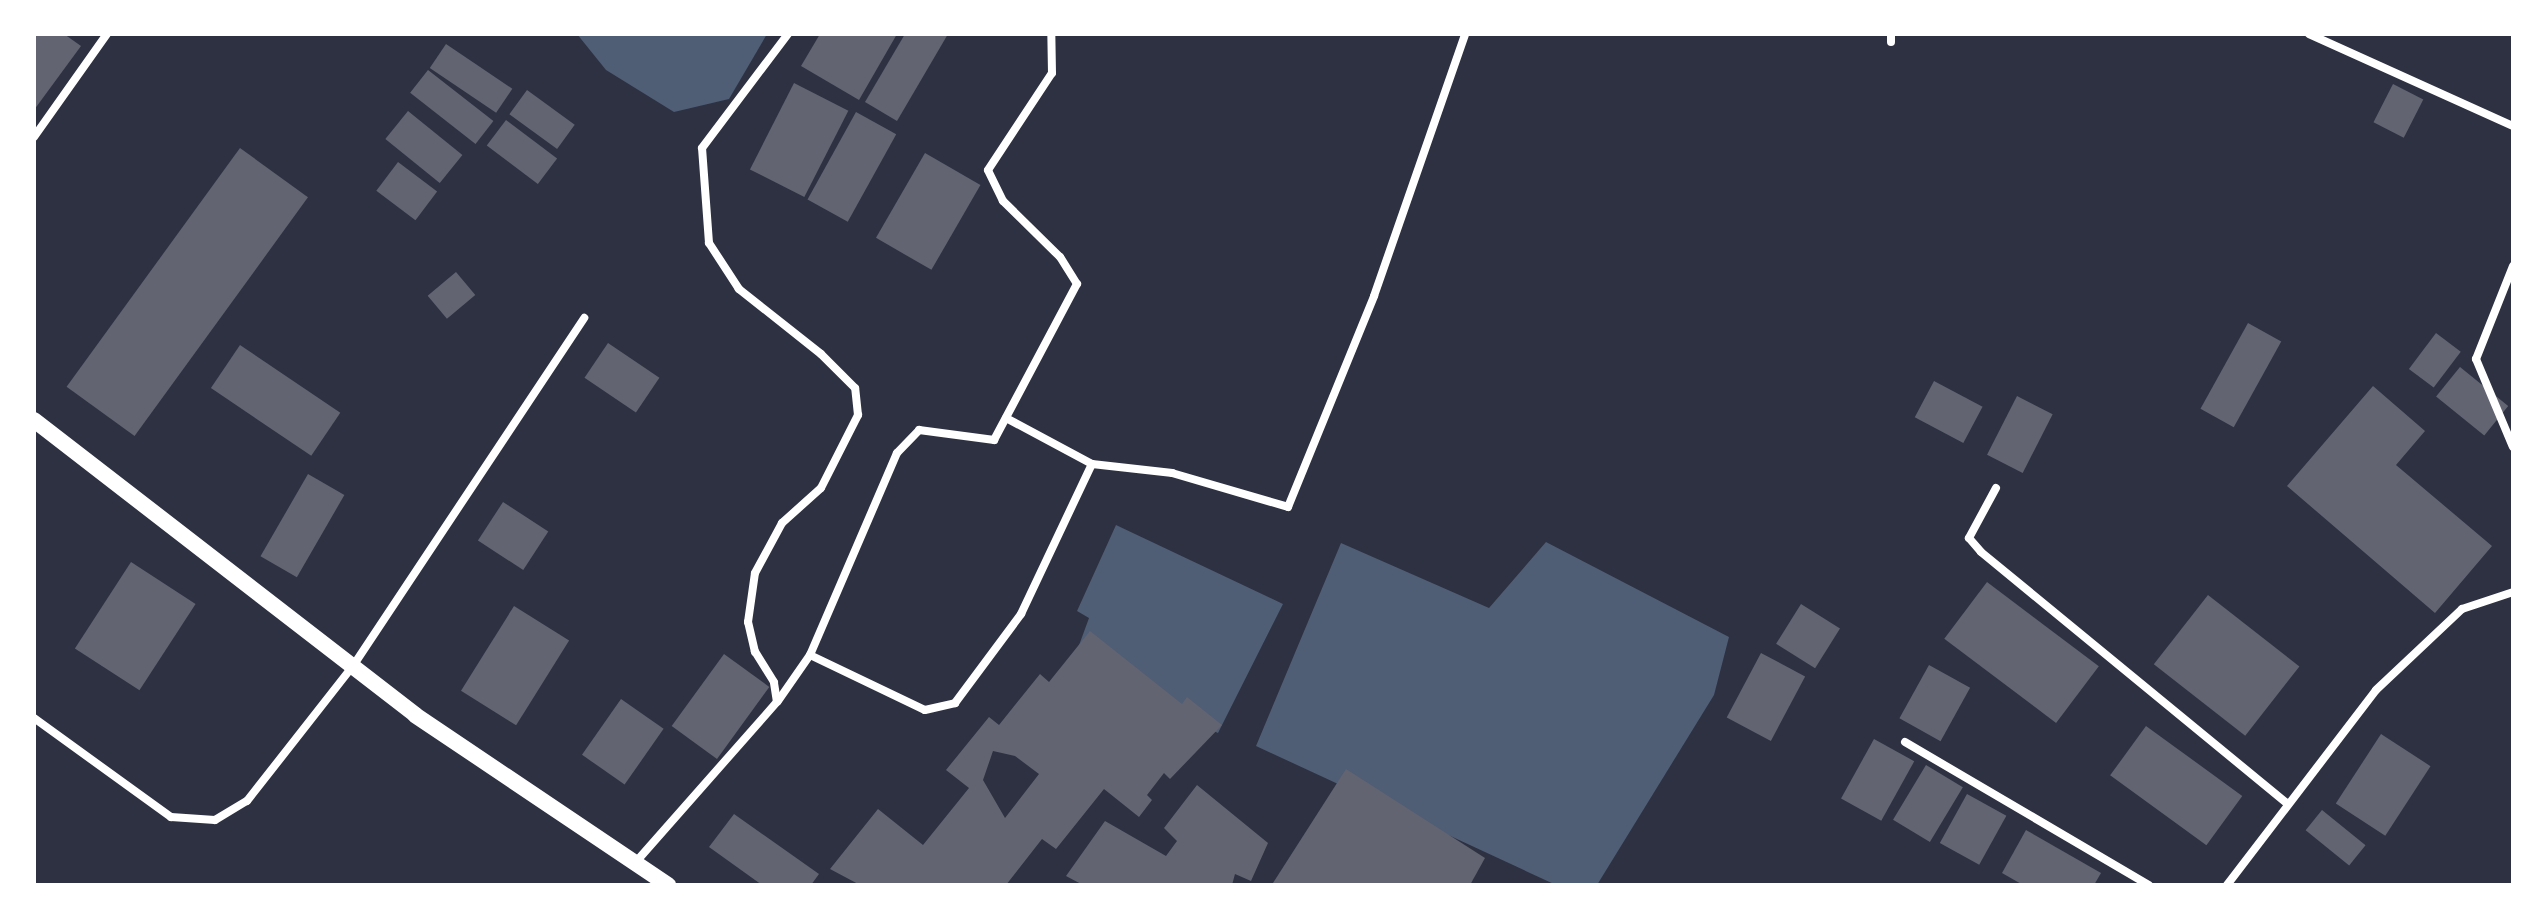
<!DOCTYPE html>
<html>
<head>
<meta charset="utf-8">
<style>
	body { margin:0 }
	#map { position:relative; width:2547px; height:919px; overflow:hidden; background:#2d3142; font-family:"Fira Sans Condensed",sans-serif }
	div>[style] { position:absolute }
	.water>* { inset:0; background:#4f5d75 }
	.building>* { inset:0; background:#626471; transform-origin:0 0 }
	.minor>* { height:8px; margin:-4px; padding:0 4px; transform-origin:4px; border-radius:4px; background:#fff }
	.secondary>* { height:16px; margin:-8px; padding:0 8px; transform-origin:8px; border-radius:8px; background:#fff }
	span { translate:-50% -50%; white-space:nowrap; text-align:center; line-height:1.15; -webkit-text-stroke:6px #fff; paint-order:stroke }
	.frame { position:absolute; inset:0; border:36px solid #fff; pointer-events:none }
</style>
</head>
<body>
<div id="map">
	<div class="water">
		<div style="clip-path:polygon(577px 34px,767px 34px,729px 99px,674px 112px,606px 70px)"></div>
		<div style="clip-path:polygon(1116px 525px,1283px 604px,1218px 733px,1071px 667px,1089px 618px,1077px 611px)"></div>
		<div style="clip-path:polygon(1546px 542px,1729px 637px,1714px 695px,1597px 885px,1556px 885px,1256px 746px,1341px 543px,1489px 608px)"></div>
	</div>
	<div class="building">
		<div style="clip-path:polygon(34px 34px,64px 34px,81px 46px,34px 110px)"></div>
		<div style="clip-path:polygon(820px 34px,897px 34px,859px 100px,801px 66px)"></div>
		<div style="clip-path:polygon(905px 34px,948px 34px,897px 121px,865px 102px)"></div>
		<div style="left:446px;top:44px;width:80px;height:29px;rotate:34deg"></div>
		<div style="left:428px;top:70px;width:83px;height:29px;rotate:38deg"></div>
		<div style="left:794px;top:83px;width:61px;height:97px;rotate:27deg"></div>
		<div style="left:2393px;top:84px;width:34px;height:43px;rotate:27deg"></div>
		<div style="left:527px;top:90px;width:59px;height:30px;rotate:36deg"></div>
		<div style="left:408px;top:111px;width:70px;height:36px;rotate:39deg"></div>
		<div style="left:856px;top:112px;width:46px;height:100px;rotate:29deg"></div>
		<div style="left:506px;top:120px;width:64px;height:32px;rotate:37deg"></div>
		<div style="left:240px;top:148px;width:84px;height:295px;rotate:36deg"></div>
		<div style="left:925px;top:153px;width:64px;height:98px;rotate:30deg"></div>
		<div style="left:398px;top:162px;width:49px;height:36px;rotate:37deg"></div>
		<div style="left:456px;top:272px;width:30px;height:37px;rotate:50deg"></div>
		<div style="left:2248px;top:323px;width:38px;height:98px;rotate:29deg"></div>
		<div style="left:2436px;top:333px;width:31px;height:45px;rotate:37deg"></div>
		<div style="left:608px;top:343px;width:62px;height:42px;rotate:34deg"></div>
		<div style="left:240px;top:345px;width:121px;height:52px;rotate:34deg"></div>
		<div style="left:2460px;top:367px;width:62px;height:38px;rotate:39deg"></div>
		<div style="left:1934px;top:381px;width:55px;height:41px;rotate:28deg"></div>
		<div style="clip-path:polygon(2373px 386px,2425px 431px,2396px 465px,2492px 546px,2435px 613px,2287px 486px)"></div>
		<div style="left:2017px;top:396px;width:40px;height:66px;rotate:27deg"></div>
		<div style="left:308px;top:474px;width:42px;height:95px;rotate:30deg"></div>
		<div style="left:503px;top:502px;width:54px;height:46px;rotate:33deg"></div>
		<div style="left:131px;top:562px;width:77px;height:103px;rotate:33deg"></div>
		<div style="left:1987px;top:582px;width:140px;height:71px;rotate:37deg"></div>
		<div style="left:2208px;top:595px;width:116px;height:88px;rotate:38deg"></div>
		<div style="left:1801px;top:604px;width:46px;height:47px;rotate:32deg"></div>
		<div style="left:514px;top:606px;width:65px;height:100px;rotate:32deg"></div>
		<div style="clip-path:polygon(evenodd,1090px 631px,1182px 704px,1187px 697px,1222px 725px,1170px 779px,1164px 773px,1147px 795px,1152px 800px,1139px 817px,1104px 789px,1056px 849px,1042px 839px,1006px 885px,860px 885px,830px 869px,878px 809px,923px 845px,969px 788px,946px 770px,989px 717px,999px 725px,1040px 674px,1049px 682px,1090px 631px,993px 751px,1015px 756px,1039px 774px,1005px 818px,983px 780px,993px 751px)"></div>
		<div style="left:1761px;top:653px;width:50px;height:73px;rotate:28deg"></div>
		<div style="left:724px;top:654px;width:56px;height:89px;rotate:36deg"></div>
		<div style="left:1929px;top:665px;width:47px;height:61px;rotate:29deg"></div>
		<div style="left:621px;top:699px;width:52px;height:68px;rotate:35deg"></div>
		<div style="left:2146px;top:726px;width:119px;height:61px;rotate:36deg"></div>
		<div style="left:2381px;top:734px;width:59px;height:83px;rotate:33deg"></div>
		<div style="left:1874px;top:739px;width:46px;height:68px;rotate:29deg"></div>
		<div style="left:1926px;top:765px;width:43px;height:64px;rotate:31deg"></div>
		<div style="clip-path:polygon(1346px 769px,1485px 858px,1470px 885px,1273px 883px)"></div>
		<div style="clip-path:polygon(1197px 785px,1268px 843px,1251px 881px,1235px 874px,1232px 885px,1083px 885px,1066px 876px,1105px 821px,1166px 856px,1177px 841px,1164px 828px)"></div>
		<div style="left:1967px;top:794px;width:45px;height:56px;rotate:29deg"></div>
		<div style="left:2322px;top:810px;width:56px;height:26px;rotate:39deg"></div>
		<div style="clip-path:polygon(734px 814px,819px 874px,811px 885px,762px 885px,709px 847px)"></div>
		<div style="clip-path:polygon(2026px 830px,2101px 873px,2094px 885px,2023px 885px,2002px 873px)"></div>
	</div>
	<div class="minor">
		<div style="left:1891px;top:34px;width:8px;rotate:90deg"></div>
		<div style="left:2309px;top:34px;width:224px;rotate:24.3deg"></div>
		<div style="left:34px;top:137px;width:126px;rotate:-54.7deg"></div>
		<div style="left:2513px;top:266px;width:100px;rotate:111.7deg"></div>
		<div style="left:2476px;top:359px;width:95px;rotate:67.2deg"></div>
		<div style="left:1006px;top:418px;width:98px;rotate:28.1deg"></div>
		<div style="left:1996px;top:488px;width:57px;rotate:118.4deg"></div>
		<div style="left:1969px;top:538px;width:18px;rotate:49deg"></div>
		<div style="left:1981px;top:552px;width:396px;rotate:39.4deg"></div>
		<div style="left:810px;top:655px;width:127px;rotate:25.6deg"></div>
		<div style="left:925px;top:710px;width:31px;rotate:-13deg"></div>
		<div style="left:955px;top:703px;width:111px;rotate:-53.4deg"></div>
		<div style="left:1021px;top:614px;width:166px;rotate:-64.7deg"></div>
		<div style="left:1092px;top:464px;width:81px;rotate:6.4deg"></div>
		<div style="left:1172px;top:473px;width:121px;rotate:16.3deg"></div>
		<div style="left:1288px;top:507px;width:228px;rotate:-67.8deg"></div>
		<div style="left:1374px;top:296px;width:277px;rotate:-70.8deg"></div>
		<div style="left:778px;top:701px;width:56px;rotate:-55.2deg"></div>
		<div style="left:810px;top:655px;width:220px;rotate:-66.7deg"></div>
		<div style="left:897px;top:453px;width:32px;rotate:-46deg"></div>
		<div style="left:919px;top:430px;width:76px;rotate:7.6deg"></div>
		<div style="left:994px;top:440px;width:177px;rotate:-62deg"></div>
		<div style="left:1077px;top:284px;width:32px;rotate:-122deg"></div>
		<div style="left:1060px;top:257px;width:80px;rotate:-135.5deg"></div>
		<div style="left:1003px;top:201px;width:34px;rotate:-116deg"></div>
		<div style="left:988px;top:170px;width:116px;rotate:-56.6deg"></div>
		<div style="left:1052px;top:73px;width:39px;rotate:-91deg"></div>
		<div style="left:34px;top:718px;width:169px;rotate:35.9deg"></div>
		<div style="left:171px;top:817px;width:44px;rotate:3.9deg"></div>
		<div style="left:215px;top:820px;width:37px;rotate:-31deg"></div>
		<div style="left:247px;top:801px;width:172px;rotate:-51.9deg"></div>
		<div style="left:353px;top:666px;width:418px;rotate:-56.4deg"></div>
		<div style="left:1905px;top:742px;width:283px;rotate:30.4deg"></div>
		<div style="left:635px;top:863px;width:215px;rotate:-48.6deg"></div>
		<div style="left:777px;top:702px;width:20px;rotate:-99deg"></div>
		<div style="left:774px;top:682px;width:36px;rotate:-122deg"></div>
		<div style="left:755px;top:652px;width:31px;rotate:-103deg"></div>
		<div style="left:748px;top:622px;width:49px;rotate:-81.9deg"></div>
		<div style="left:755px;top:573px;width:57px;rotate:-61.6deg"></div>
		<div style="left:782px;top:523px;width:52px;rotate:-41.9deg"></div>
		<div style="left:821px;top:488px;width:82px;rotate:-63.1deg"></div>
		<div style="left:858px;top:415px;width:27px;rotate:-96deg"></div>
		<div style="left:855px;top:388px;width:48px;rotate:-135deg"></div>
		<div style="left:821px;top:354px;width:105px;rotate:-141.6deg"></div>
		<div style="left:739px;top:289px;width:55px;rotate:-123.1deg"></div>
		<div style="left:709px;top:243px;width:95px;rotate:-94.2deg"></div>
		<div style="left:702px;top:148px;width:143px;rotate:-53deg"></div>
		<div style="left:2227px;top:885px;width:245px;rotate:-52.6deg"></div>
		<div style="left:2376px;top:690px;width:118px;rotate:-43.3deg"></div>
		<div style="left:2462px;top:609px;width:54px;rotate:-18.4deg"></div>
	</div>
	<div class="secondary">
		<div style="left:34px;top:420px;width:482px;rotate:37.7deg"></div>
		<div style="left:415px;top:715px;width:305px;rotate:33.9deg"></div>
	</div>
	<div class="frame"></div>
</div>
</body>
</html>
